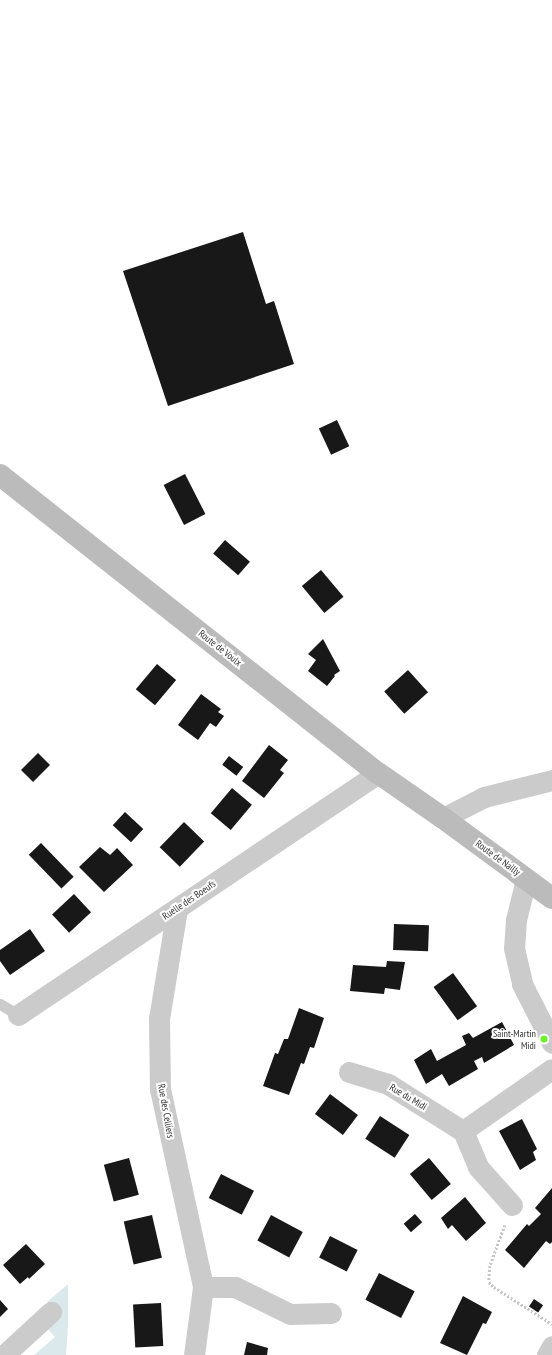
<!DOCTYPE html>
<html>
<head>
<meta charset="utf-8">
<style>
	body { margin:0 }
	#map { position:relative; width:552px; height:1355px; overflow:hidden; background:#fff; font-family:"PT Sans Narrow",sans-serif }
	div>[style] { position:absolute }
	.green>* { inset:0; background:#dbe8ec }
	.building>* { inset:0; background:#181818; transform-origin:0 0 }
	.path>* { height:2.5px; margin-top:-1.25px; transform-origin:0; background:repeating-linear-gradient(90deg,#c5c5c5 0 2px,transparent 0 4px) }
	.service>* { height:11px; margin:-5.5px; padding:0 5.5px; transform-origin:5.5px; border-radius:5.5px; background:#cbcbcb }
	.minor>* { height:21px; margin:-10.5px; padding:0 10.5px; transform-origin:10.5px; border-radius:10.5px; background:#cbcbcb }
	.secondary>* { height:22px; margin:-11px; padding:0 11px; transform-origin:11px; border-radius:11px; background:#bbb }
	.dots>* { width:11px; height:11px; translate:-50% -50%; box-sizing:border-box; border:2px solid #fff; border-radius:50% }
	span { translate:-50% -50%; white-space:nowrap; text-align:center; line-height:1.15; -webkit-text-stroke:4px #fff; paint-order:stroke }
	.street-label { font-size:10px; color:#313131 }
	.poi-label { font-size:10px; color:#313131 }
	.right { translate:-100% -50%; text-align:right }
</style>
</head>
<body>
<div id="map">
	<div class="green">
		<div style="clip-path:polygon(68px 1284px,68px 1325px,66px 1355px,34px 1355px,55px 1337px,47px 1328px,61px 1317px,47px 1302px)"></div>
	</div>
	<div class="building">
		<div style="clip-path:polygon(243px 232px,266px 304px,274px 301px,294px 364px,168px 406px,123px 271px)"></div>
		<div style="left:337px;top:420px;width:29px;height:20px;rotate:65deg"></div>
		<div style="left:185px;top:474px;width:45px;height:24px;rotate:63deg"></div>
		<div style="left:225px;top:540px;width:33px;height:18px;rotate:41deg"></div>
		<div style="left:321px;top:570px;width:35px;height:25px;rotate:50deg"></div>
		<div style="clip-path:polygon(323px 639px,340px 671px,334px 675px,335px 676px,327px 686px,308px 671px,316px 660px,308px 654px)"></div>
		<div style="left:157px;top:664px;width:25px;height:33px;rotate:40deg"></div>
		<div style="left:408px;top:670px;width:30px;height:32px;rotate:48deg"></div>
		<div style="clip-path:polygon(201px 694px,221px 709px,218px 712px,224px 716px,216px 727px,210px 723px,198px 740px,178px 725px)"></div>
		<div style="clip-path:polygon(269px 745px,288px 760px,280px 770px,284px 773px,264px 798px,242px 781px)"></div>
		<div style="left:38px;top:753px;width:17px;height:24px;rotate:45deg"></div>
		<div style="left:229px;top:756px;width:18px;height:11px;rotate:38deg"></div>
		<div style="left:232px;top:788px;width:26px;height:33px;rotate:40deg"></div>
		<div style="left:125px;top:812px;width:25px;height:18px;rotate:43deg"></div>
		<div style="left:184px;top:822px;width:28px;height:35px;rotate:44deg"></div>
		<div style="left:41px;top:843px;width:47px;height:17px;rotate:46deg"></div>
		<div style="clip-path:polygon(100px 847px,110px 855px,117px 848px,133px 865px,104px 892px,79px 867px)"></div>
		<div style="left:74px;top:894px;width:25px;height:30px;rotate:47deg"></div>
		<div style="left:394px;top:924px;width:35px;height:26px;rotate:2deg"></div>
		<div style="clip-path:polygon(30px 929px,45px 951px,10px 975px,0 961px,0 950px)"></div>
		<div style="clip-path:polygon(387px 961px,405px 962px,400px 990px,385px 988px,384px 994px,350px 991px,353px 965px,386px 967px)"></div>
		<div style="left:453px;top:973px;width:41px;height:24px;rotate:54deg"></div>
		<div style="clip-path:polygon(299px 1008px,324px 1018px,314px 1048px,310px 1047px,304px 1064px,301px 1063px,289px 1095px,263px 1086px,275px 1053px,278px 1054px,284px 1039px,288px 1039px)"></div>
		<div style="clip-path:polygon(502px 1022px,514px 1045px,484px 1063px,482px 1057px,474px 1061px,478px 1069px,449px 1086px,442px 1074px,426px 1084px,414px 1060px,431px 1049px,437px 1061px,466px 1045px,462px 1036px,469px 1033px,473px 1038px)"></div>
		<div style="left:330px;top:1094px;width:35px;height:25px;rotate:37deg"></div>
		<div style="left:380px;top:1116px;width:35px;height:27px;rotate:33deg"></div>
		<div style="clip-path:polygon(522px 1119px,537px 1149px,533px 1152px,536px 1160px,520px 1170px,499px 1131px)"></div>
		<div style="left:129px;top:1158px;width:38px;height:26px;rotate:75deg"></div>
		<div style="left:429px;top:1158px;width:34px;height:25px;rotate:50deg"></div>
		<div style="left:221px;top:1174px;width:37px;height:27px;rotate:27deg"></div>
		<div style="clip-path:polygon(552px 1188px,552px 1242px,550px 1244px,546px 1241px,524px 1268px,505px 1250px,527px 1224px,529px 1226px,541px 1214px,535px 1208px)"></div>
		<div style="clip-path:polygon(465px 1197px,486px 1223px,466px 1241px,452px 1225px,448px 1229px,441px 1218px)"></div>
		<div style="left:415px;top:1214px;width:11px;height:15px;rotate:49deg"></div>
		<div style="left:152px;top:1215px;width:44px;height:29px;rotate:77deg"></div>
		<div style="left:271px;top:1215px;width:36px;height:29px;rotate:28deg"></div>
		<div style="left:330px;top:1236px;width:31px;height:24px;rotate:27deg"></div>
		<div style="clip-path:polygon(26px 1244px,45px 1264px,29px 1279px,28px 1277px,20px 1284px,3px 1265px)"></div>
		<div style="left:379px;top:1273px;width:40px;height:30px;rotate:27deg"></div>
		<div style="clip-path:polygon(463px 1296px,492px 1312px,486px 1324px,483px 1323px,467px 1355px,440px 1343px)"></div>
		<div style="left:534px;top:1299px;width:11px;height:9px;rotate:34deg"></div>
		<div style="clip-path:polygon(0 1300px,8px 1309px,0 1317px)"></div>
		<div style="left:161px;top:1303px;width:43px;height:28px;rotate:87deg"></div>
		<div style="clip-path:polygon(247px 1342px,268px 1348px,267px 1355px,244px 1355px)"></div>
	</div>
	<div class="path">
		<div style="left:505px;top:1225px;width:44px;rotate:110.1deg"></div>
		<div style="left:490px;top:1266px;width:16px;rotate:94deg"></div>
		<div style="left:489px;top:1282px;width:7px;rotate:45deg"></div>
		<div style="left:494px;top:1287px;width:69px;rotate:32.5deg"></div>
	</div>
	<div class="service">
		<div style="left:0;top:1004px;width:21px;rotate:31deg"></div>
	</div>
	<div class="minor">
		<div style="left:443px;top:818px;width:46px;rotate:-27.1deg"></div>
		<div style="left:484px;top:797px;width:70px;rotate:-14deg"></div>
		<div style="left:526px;top:879px;width:42px;rotate:103.7deg"></div>
		<div style="left:516px;top:920px;width:28px;rotate:94deg"></div>
		<div style="left:514px;top:948px;width:37px;rotate:77deg"></div>
		<div style="left:522px;top:984px;width:66px;rotate:63deg"></div>
		<div style="left:177px;top:909px;width:111px;rotate:99.3deg"></div>
		<div style="left:159px;top:1019px;width:70px;rotate:89.2deg"></div>
		<div style="left:160px;top:1089px;width:203px;rotate:77.7deg"></div>
		<div style="left:203px;top:1287px;width:69px;rotate:97.5deg"></div>
		<div style="left:18px;top:1015px;width:434px;rotate:-33.9deg"></div>
		<div style="left:349px;top:1072px;width:41px;rotate:17.1deg"></div>
		<div style="left:388px;top:1084px;width:89px;rotate:32.1deg"></div>
		<div style="left:463px;top:1131px;width:39px;rotate:67deg"></div>
		<div style="left:478px;top:1167px;width:51px;rotate:48.2deg"></div>
		<div style="left:463px;top:1131px;width:108px;rotate:-34.9deg"></div>
		<div style="left:203px;top:1287px;width:32px"></div>
		<div style="left:235px;top:1287px;width:61px;rotate:26.1deg"></div>
		<div style="left:290px;top:1314px;width:41px;rotate:-1.4deg"></div>
		<div style="left:4px;top:1355px;width:64px;rotate:-42.5deg"></div>
		<div style="left:547px;top:1355px;width:10px;rotate:-61deg"></div>
	</div>
	<div class="secondary">
		<div style="left:0;top:475px;width:481px;rotate:38.3deg"></div>
		<div style="left:378px;top:773px;width:79px;rotate:34.7deg"></div>
		<div style="left:443px;top:818px;width:135px;rotate:36.3deg"></div>
	</div>
	<div class="dots">
		<div style="left:544px;top:1039px;background:#6bf327"></div>
	</div>
	<div class="street-label">
		<span style="left:220px;top:648px;rotate:38deg">Route de Voulx</span>
		<span style="left:498px;top:858px;rotate:36deg">Route de Nailly</span>
		<span style="left:189px;top:900px;rotate:-34deg">Ruelle des Boeufs</span>
		<span style="left:408px;top:1097px;rotate:31deg">Rue du Midi</span>
		<span style="left:166px;top:1111px;rotate:80deg">Rue des Celliers</span>
	</div>
	<div class="poi-label">
		<span class="right" style="left:536px;top:1039px">Saint-Martin<br>Midi</span>
	</div>
</div>
</body>
</html>
